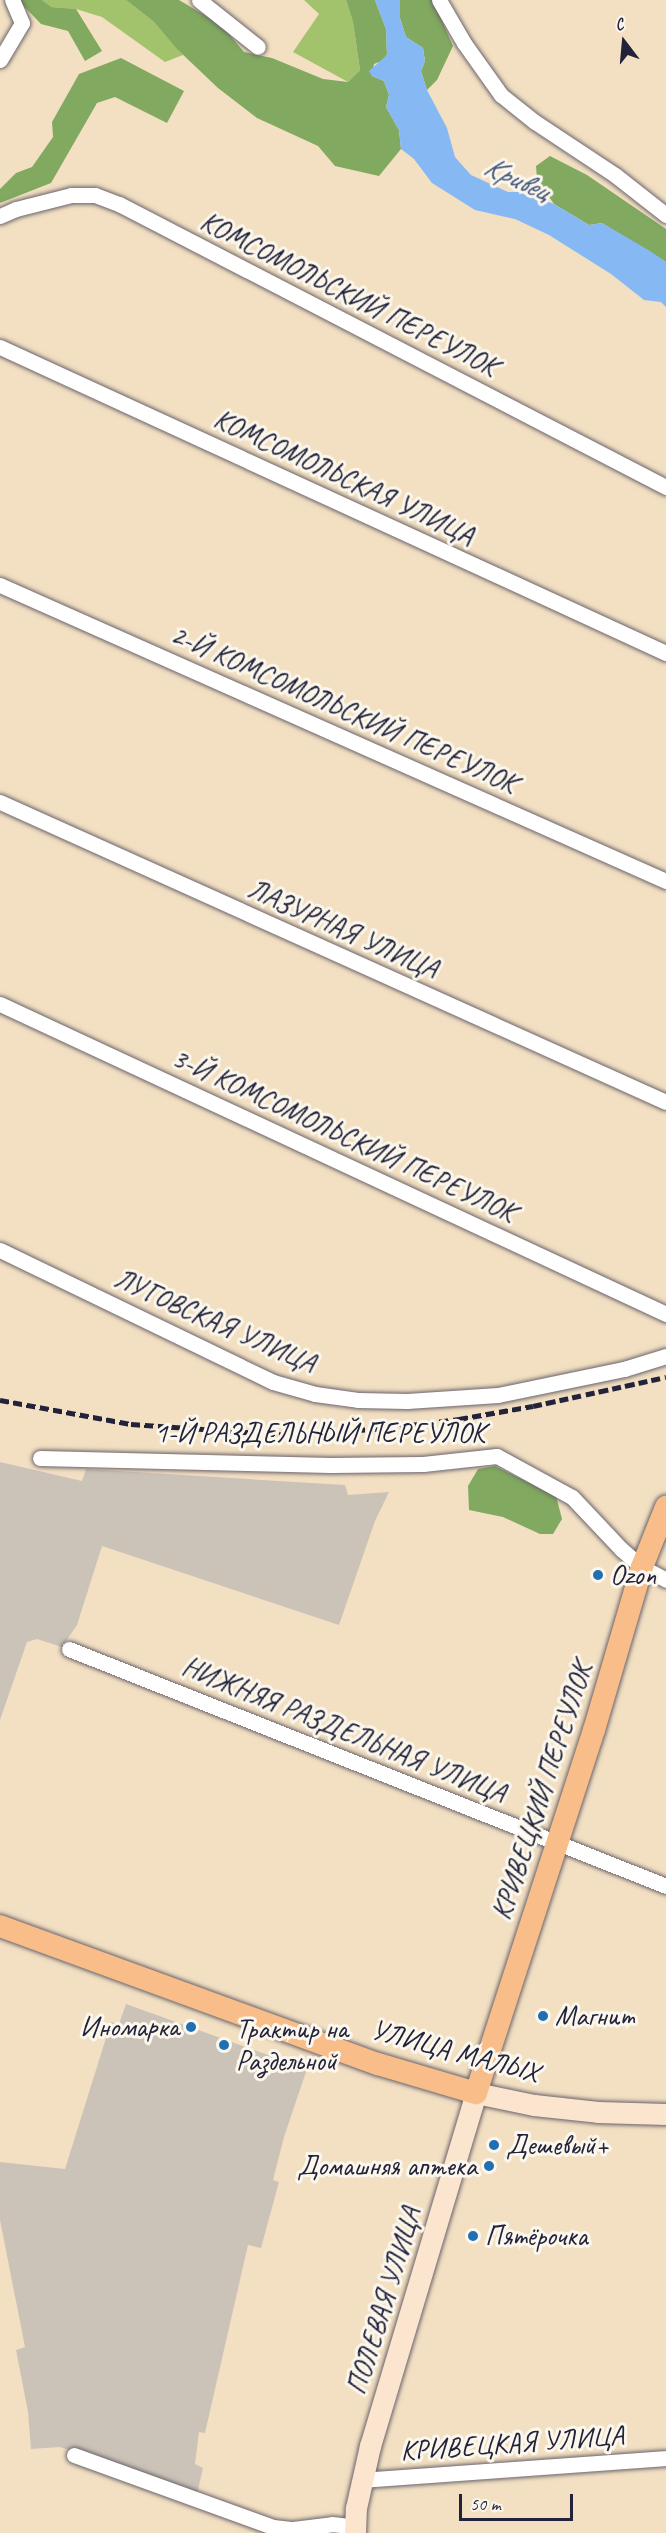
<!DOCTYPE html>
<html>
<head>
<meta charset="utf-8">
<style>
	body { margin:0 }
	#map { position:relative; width:666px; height:2533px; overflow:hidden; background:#f3e0c3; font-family:Caveat,sans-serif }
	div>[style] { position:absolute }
	.industrial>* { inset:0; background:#cbc3b8 }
	.green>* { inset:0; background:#a2c36b }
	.forest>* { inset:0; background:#81a95f }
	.water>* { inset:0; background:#86b9f3 }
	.roads { filter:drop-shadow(0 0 2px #6b646b) drop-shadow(0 0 2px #6b646b) }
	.street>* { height:15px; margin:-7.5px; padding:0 7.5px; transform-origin:7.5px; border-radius:7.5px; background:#fff }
	.secondary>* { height:21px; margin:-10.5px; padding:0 10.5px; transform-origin:10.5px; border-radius:10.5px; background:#fce5cf }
	.primary>* { height:22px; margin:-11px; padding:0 11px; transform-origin:11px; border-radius:11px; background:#f8bd88 }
	.rail>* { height:4.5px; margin-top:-2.25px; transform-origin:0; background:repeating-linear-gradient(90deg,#22223b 0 9px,transparent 0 13.5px) }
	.dots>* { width:16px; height:16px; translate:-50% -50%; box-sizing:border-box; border:3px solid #fbf7ec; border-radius:50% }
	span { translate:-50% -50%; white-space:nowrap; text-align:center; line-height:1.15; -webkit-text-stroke:6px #fbf7ec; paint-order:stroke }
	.street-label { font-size:28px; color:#22223b }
	.poi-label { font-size:28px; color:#22223b }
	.left { translate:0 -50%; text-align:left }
	.right { translate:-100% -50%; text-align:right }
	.water-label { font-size:30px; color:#45577b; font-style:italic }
	.north { position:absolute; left:594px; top:12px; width:60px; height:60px; -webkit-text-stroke:4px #fbf7ec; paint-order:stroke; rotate:344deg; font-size:16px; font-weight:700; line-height:24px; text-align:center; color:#22223b }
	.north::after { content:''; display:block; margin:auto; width:21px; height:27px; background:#22223b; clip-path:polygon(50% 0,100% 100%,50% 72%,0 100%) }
	.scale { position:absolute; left:459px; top:2494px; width:114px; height:27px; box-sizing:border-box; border:3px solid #22223b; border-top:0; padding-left:8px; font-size:18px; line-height:21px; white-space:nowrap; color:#22223b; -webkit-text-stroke:4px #fbf7ec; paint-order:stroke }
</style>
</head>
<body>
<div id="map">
	<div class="industrial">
		<div style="clip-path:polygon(0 1462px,82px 1481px,86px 1469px,345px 1485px,348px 1495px,389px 1492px,375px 1521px,339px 1625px,102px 1546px,77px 1625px,62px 1647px,37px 1639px,27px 1642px,0 1720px)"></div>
		<div style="clip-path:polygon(126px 2004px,307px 2069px,284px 2137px,273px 2180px,279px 2182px,261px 2248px,248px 2245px,205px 2433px,199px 2432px,195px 2464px,203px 2468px,197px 2494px,60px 2447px,31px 2449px,28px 2412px,16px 2350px,25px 2347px,0 2220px,0 2162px,65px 2169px,111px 2022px,119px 2024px)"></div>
	</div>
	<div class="green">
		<div style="clip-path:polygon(42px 0,126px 0,154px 22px,183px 55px,165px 62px,102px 17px,76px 9px,50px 7px)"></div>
		<div style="clip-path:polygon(304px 0,346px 0,353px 22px,360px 70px,348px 82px,293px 52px,319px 14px)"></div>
	</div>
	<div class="forest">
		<div style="clip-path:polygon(18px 0,42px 0,51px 7px,76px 9px,102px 51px,85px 61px,68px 31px,41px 24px)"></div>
		<div style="clip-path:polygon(126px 0,179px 0,221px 25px,244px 52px,272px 58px,323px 79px,348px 82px,360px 70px,353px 22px,346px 0,375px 0,386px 29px,387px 55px,382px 61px,374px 64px,372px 76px,384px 81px,389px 95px,386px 107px,399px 130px,401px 149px,379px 176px,335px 166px,318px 146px,257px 118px,218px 88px,178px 50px,154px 22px)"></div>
		<div style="clip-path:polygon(400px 0,433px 0,453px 46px,437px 80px,427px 90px,421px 71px,425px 61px,423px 48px,406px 37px,400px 18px)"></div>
		<div style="clip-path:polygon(121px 58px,184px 91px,167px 123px,115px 97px,97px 103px,51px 183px,0 203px,0 189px,16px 173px,32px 167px,53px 137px,52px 122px,79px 74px)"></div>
		<div style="clip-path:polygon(550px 156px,587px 175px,666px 229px,666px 262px,602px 223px,589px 225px,554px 204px,537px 179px,536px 166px)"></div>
		<div style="clip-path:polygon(495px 1466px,556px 1496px,562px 1519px,553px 1534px,540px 1534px,503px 1517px,469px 1510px,468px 1486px,478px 1469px)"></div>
	</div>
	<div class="water">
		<div style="clip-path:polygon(375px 0,400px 0,400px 18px,406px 37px,423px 48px,425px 61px,421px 71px,427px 90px,447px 128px,455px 157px,471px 175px,508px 192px,522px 192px,554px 204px,589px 225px,602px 223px,650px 251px,666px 262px,666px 307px,661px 302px,644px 300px,611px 274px,549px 235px,515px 219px,475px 210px,432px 183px,414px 159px,401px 149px,399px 130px,386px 107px,389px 95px,384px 81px,372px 76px,369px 71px,387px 55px,386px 29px)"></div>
	</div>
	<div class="roads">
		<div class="street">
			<div style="left:199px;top:0;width:75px;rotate:38.5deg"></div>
			<div style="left:439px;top:0;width:50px;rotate:59.8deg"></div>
			<div style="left:464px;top:43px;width:64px;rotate:54.6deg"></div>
			<div style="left:501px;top:95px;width:43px;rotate:38.5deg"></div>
			<div style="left:535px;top:122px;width:96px;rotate:33.5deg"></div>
			<div style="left:615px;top:175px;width:65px;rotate:38.1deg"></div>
			<div style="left:0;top:60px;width:43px;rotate:-59.3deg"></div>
			<div style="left:22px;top:23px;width:25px;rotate:-113deg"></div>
			<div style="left:0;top:216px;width:17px;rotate:-24deg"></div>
			<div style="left:16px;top:209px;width:57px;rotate:-14.3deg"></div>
			<div style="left:71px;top:195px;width:24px"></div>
			<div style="left:95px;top:195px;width:26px;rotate:21deg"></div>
			<div style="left:119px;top:204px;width:616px;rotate:27.36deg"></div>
			<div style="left:0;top:347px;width:733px;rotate:24.68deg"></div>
			<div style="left:0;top:585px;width:729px;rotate:23.96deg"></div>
			<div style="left:0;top:802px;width:730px;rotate:24.25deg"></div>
			<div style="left:0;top:1004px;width:735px;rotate:24.96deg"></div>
			<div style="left:0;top:1250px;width:303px;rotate:25.8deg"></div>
			<div style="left:273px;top:1382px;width:44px;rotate:15.9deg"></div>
			<div style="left:315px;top:1394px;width:43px;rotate:7.9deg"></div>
			<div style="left:358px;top:1400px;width:49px;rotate:1.2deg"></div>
			<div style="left:407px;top:1401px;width:91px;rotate:-3.8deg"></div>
			<div style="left:498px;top:1395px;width:129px;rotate:-11.7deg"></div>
			<div style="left:624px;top:1369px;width:44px;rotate:-17.2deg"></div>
			<div style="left:40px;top:1458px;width:290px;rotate:1.4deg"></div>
			<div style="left:330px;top:1465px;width:93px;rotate:-0.6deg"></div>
			<div style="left:423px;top:1464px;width:74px;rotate:-6.2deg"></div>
			<div style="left:497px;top:1456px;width:85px;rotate:28.7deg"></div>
			<div style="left:572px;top:1497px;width:71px;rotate:46.7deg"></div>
			<div style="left:621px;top:1549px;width:28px;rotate:41deg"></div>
			<div style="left:642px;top:1567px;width:27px;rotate:28deg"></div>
			<div style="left:69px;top:1649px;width:642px;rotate:21.65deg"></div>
			<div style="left:74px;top:2455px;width:212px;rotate:19.9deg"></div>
			<div style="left:273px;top:2527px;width:20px;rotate:6deg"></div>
			<div style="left:293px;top:2529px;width:39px;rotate:-7deg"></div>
			<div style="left:332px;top:2524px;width:23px;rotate:7deg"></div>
			<div style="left:361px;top:2480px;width:306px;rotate:-4.1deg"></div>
		</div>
		<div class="secondary">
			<div style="left:355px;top:2533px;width:25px;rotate:-88deg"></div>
			<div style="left:356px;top:2508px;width:64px;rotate:-77.3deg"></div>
			<div style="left:370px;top:2446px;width:369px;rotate:-73.3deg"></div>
			<div style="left:476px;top:2093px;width:59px;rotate:11.7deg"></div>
			<div style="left:534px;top:2105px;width:64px;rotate:6.2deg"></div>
			<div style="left:598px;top:2112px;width:68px;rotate:1.7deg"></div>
		</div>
		<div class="primary">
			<div style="left:0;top:1926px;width:402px;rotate:20.1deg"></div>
			<div style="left:378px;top:2064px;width:102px;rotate:16.5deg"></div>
			<div style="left:476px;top:2093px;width:382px;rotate:-72deg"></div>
			<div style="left:594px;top:1730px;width:170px;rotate:-73.6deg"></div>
			<div style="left:642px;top:1567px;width:65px;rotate:-68.2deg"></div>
		</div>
	</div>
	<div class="rail">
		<div style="left:0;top:1400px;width:133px;rotate:10.4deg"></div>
		<div style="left:131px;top:1424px;width:158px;rotate:4deg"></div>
		<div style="left:289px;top:1435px;width:97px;rotate:-4.1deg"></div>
		<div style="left:386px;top:1428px;width:74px;rotate:-7deg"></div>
		<div style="left:459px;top:1419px;width:75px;rotate:-10deg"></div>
		<div style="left:533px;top:1406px;width:136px;rotate:-12.3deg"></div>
	</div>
	<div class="dots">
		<div style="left:598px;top:1575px;background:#1f6fb2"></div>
		<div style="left:543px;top:2016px;background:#1f6fb2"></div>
		<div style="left:191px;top:2027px;background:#1f6fb2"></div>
		<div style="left:224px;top:2045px;background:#1f6fb2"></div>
		<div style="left:494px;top:2145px;background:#1f6fb2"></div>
		<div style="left:489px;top:2166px;background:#1f6fb2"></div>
		<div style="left:473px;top:2236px;background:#1f6fb2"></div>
	</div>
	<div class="street-label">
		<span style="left:349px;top:294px;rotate:27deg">КОМСОМОЛЬСКИЙ ПЕРЕУЛОК</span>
		<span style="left:344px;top:477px;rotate:25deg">КОМСОМОЛЬСКАЯ УЛИЦА</span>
		<span style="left:344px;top:709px;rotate:24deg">2-Й КОМСОМОЛЬСКИЙ ПЕРЕУЛОК</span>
		<span style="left:343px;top:929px;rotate:24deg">ЛАЗУРНАЯ УЛИЦА</span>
		<span style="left:344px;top:1135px;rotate:25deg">3-Й КОМСОМОЛЬСКИЙ ПЕРЕУЛОК</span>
		<span style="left:215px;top:1321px;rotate:24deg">ЛУГОВСКАЯ УЛИЦА</span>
		<span style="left:320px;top:1433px">1-Й РАЗДЕЛЬНЫЙ ПЕРЕУЛОК</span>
		<span style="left:344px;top:1730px;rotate:22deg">НИЖНЯЯ РАЗДЕЛЬНАЯ УЛИЦА</span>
		<span style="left:542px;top:1791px;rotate:-72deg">КРИВЕЦКИЙ ПЕРЕУЛОК</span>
		<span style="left:455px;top:2051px;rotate:15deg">УЛИЦА МАЛЫХ</span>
		<span style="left:384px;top:2301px;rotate:-73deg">ПОЛЕВАЯ УЛИЦА</span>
		<span style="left:512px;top:2443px;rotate:-4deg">КРИВЕЦКАЯ УЛИЦА</span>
	</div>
	<div class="poi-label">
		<span class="left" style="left:610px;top:1575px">Ozon</span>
		<span class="left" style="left:555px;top:2016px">Магнит</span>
		<span class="right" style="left:179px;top:2027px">Иномарка</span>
		<span class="left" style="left:236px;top:2045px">Трактир на<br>Раздельной</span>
		<span class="left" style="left:506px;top:2145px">Дешевый+</span>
		<span class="right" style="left:477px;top:2166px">Домашняя аптека</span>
		<span class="left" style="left:485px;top:2236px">Пятёрочка</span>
	</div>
	<div class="water-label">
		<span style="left:517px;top:178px;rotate:25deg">Кривец</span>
	</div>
	<div class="north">С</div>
	<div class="scale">50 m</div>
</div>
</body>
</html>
